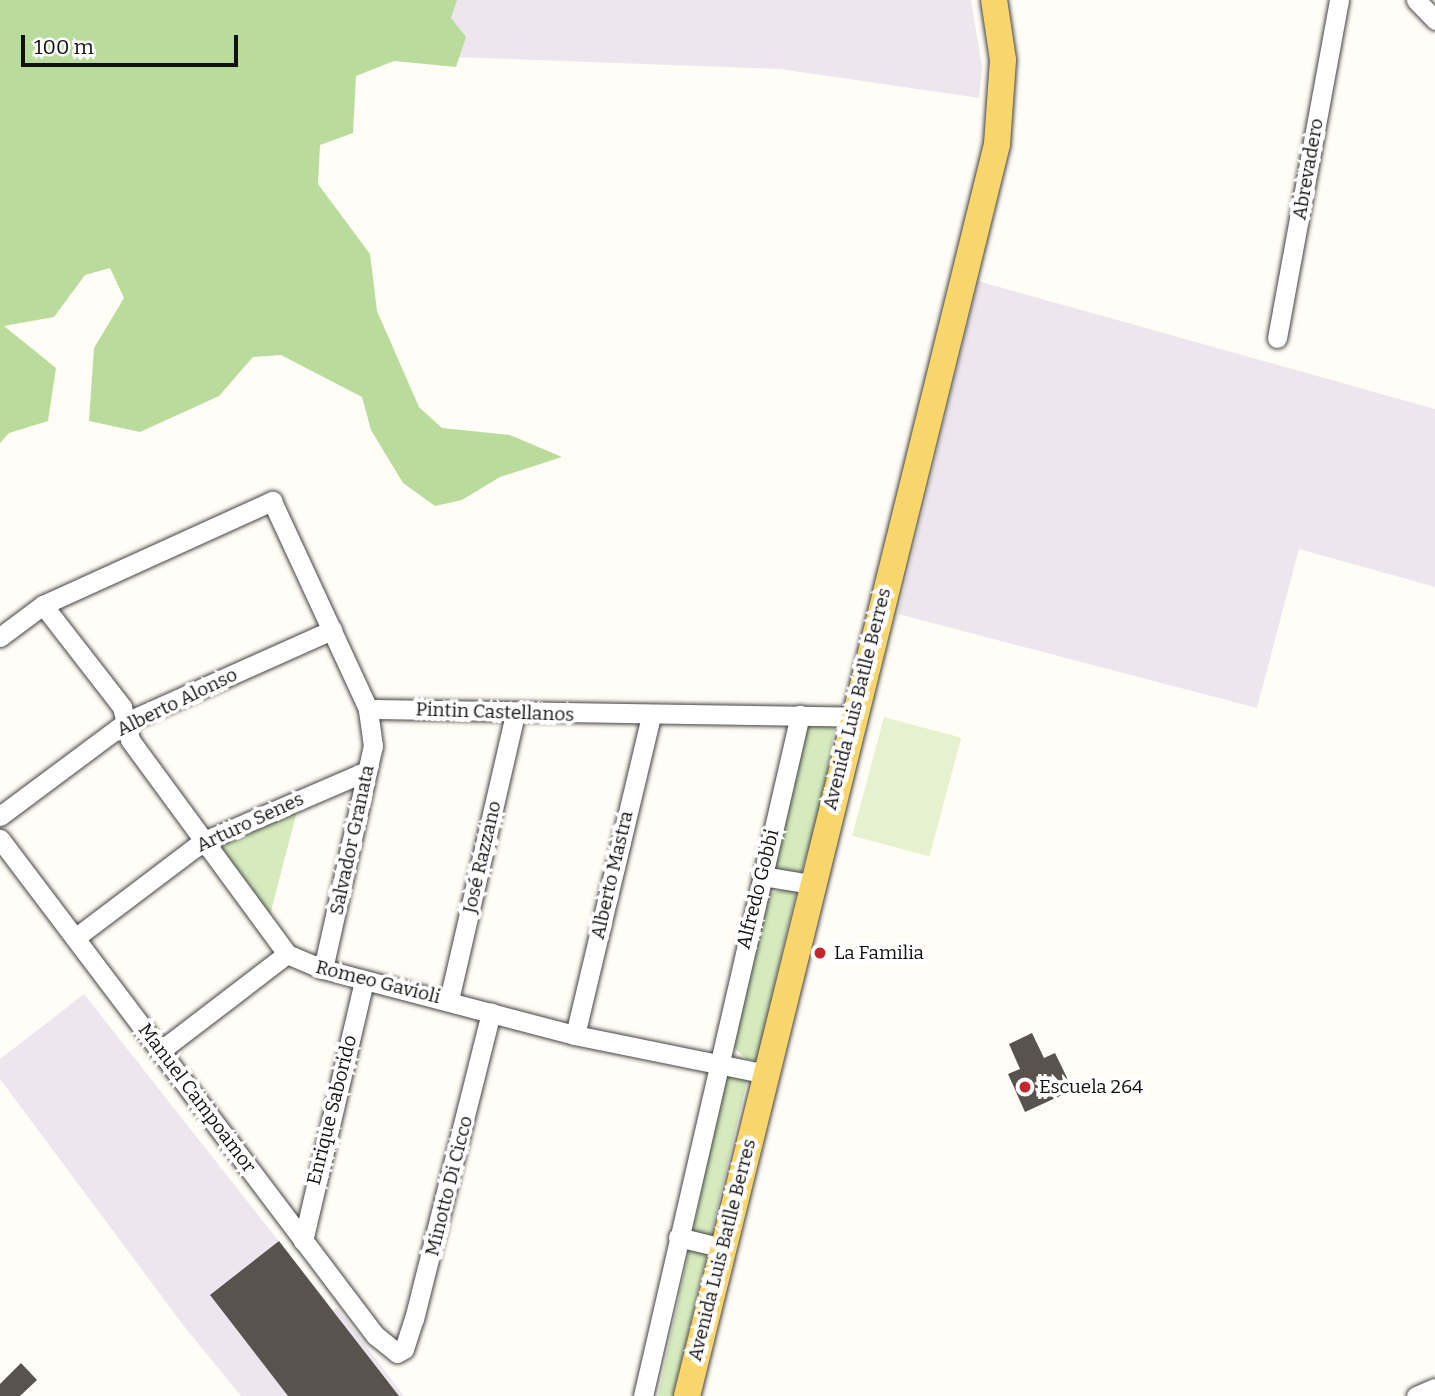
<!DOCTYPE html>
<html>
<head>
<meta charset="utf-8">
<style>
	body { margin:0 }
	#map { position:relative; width:1435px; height:1396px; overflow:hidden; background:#fffdf5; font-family:Bitter,serif }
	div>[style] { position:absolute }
	.industrial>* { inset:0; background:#eee6ef }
	.green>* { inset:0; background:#d5ebbd }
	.forest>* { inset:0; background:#b9dc9c }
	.pitch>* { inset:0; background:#e6f2cf; transform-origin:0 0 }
	.building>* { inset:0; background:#5a524d }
	.roads { filter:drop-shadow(0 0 2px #444) drop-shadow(0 0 2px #444) }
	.minor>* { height:19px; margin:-9.5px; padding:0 9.5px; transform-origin:9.5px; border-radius:9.5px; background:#fff }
	.major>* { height:26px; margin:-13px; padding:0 13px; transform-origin:13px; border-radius:13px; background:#f9d66b }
	.dots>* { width:19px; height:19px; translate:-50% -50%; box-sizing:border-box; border:4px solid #fff; border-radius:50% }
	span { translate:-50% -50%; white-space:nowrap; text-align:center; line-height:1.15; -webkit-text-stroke:7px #fff; paint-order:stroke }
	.street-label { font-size:19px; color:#111 }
	.poi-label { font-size:19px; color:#111 }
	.left { translate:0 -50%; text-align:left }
	.scale { position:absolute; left:21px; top:35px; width:217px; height:32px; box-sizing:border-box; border:4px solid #111; border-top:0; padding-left:9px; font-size:21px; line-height:24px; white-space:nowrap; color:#111; -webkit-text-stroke:5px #fff; paint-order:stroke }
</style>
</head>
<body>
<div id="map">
	<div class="industrial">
		<div style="clip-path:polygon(438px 0,971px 0,982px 67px,979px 98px,780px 69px,452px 57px)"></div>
		<div style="clip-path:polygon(978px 281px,1435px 409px,1435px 587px,1299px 549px,1257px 708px,898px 614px)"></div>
		<div style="clip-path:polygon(84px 994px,333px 1310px,337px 1308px,404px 1396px,241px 1396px,183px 1325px,0 1079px,0 1059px)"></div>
	</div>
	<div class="green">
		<div style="clip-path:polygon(809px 723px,835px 724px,823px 799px,801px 873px,780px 873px,770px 864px,804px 726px)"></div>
		<div style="clip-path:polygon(293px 812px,296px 815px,270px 915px,215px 850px,218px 843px)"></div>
		<div style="clip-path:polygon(791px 887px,795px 896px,757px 1060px,746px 1059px,732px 1045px,762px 896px)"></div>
		<div style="clip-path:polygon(726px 1075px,748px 1077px,673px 1396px,658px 1396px)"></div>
	</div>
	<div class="forest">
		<div style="clip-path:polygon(0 0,457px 0,451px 18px,466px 37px,456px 67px,394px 61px,356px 76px,353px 133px,320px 145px,318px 184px,370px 254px,377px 311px,419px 407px,442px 428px,510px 435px,562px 457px,500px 477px,462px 500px,435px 506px,403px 483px,371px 430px,362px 397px,281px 355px,253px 357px,219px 396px,140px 432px,89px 421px,94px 348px,124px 298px,110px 268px,85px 275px,54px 317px,4px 326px,56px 368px,48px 421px,9px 433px,0 443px)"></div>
	</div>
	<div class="pitch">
		<div style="left:884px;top:717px;width:80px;height:123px;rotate:15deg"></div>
	</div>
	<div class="building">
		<div style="clip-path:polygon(1032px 1033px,1044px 1058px,1055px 1053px,1073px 1090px,1025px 1112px,1008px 1074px,1020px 1069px,1009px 1044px)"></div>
		<div style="clip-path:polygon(279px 1241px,333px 1311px,399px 1396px,288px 1396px,210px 1295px)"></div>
		<div style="clip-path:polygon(21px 1363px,37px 1380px,20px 1396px,0 1396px,0 1384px)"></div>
	</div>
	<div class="roads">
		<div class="minor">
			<div style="left:1416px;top:0;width:28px;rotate:46deg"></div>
			<div style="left:1277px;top:338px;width:344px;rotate:-79.6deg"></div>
			<div style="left:43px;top:605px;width:129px;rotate:52.2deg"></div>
			<div style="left:122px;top:707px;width:34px;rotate:76deg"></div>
			<div style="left:130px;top:740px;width:265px;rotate:53.7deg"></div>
			<div style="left:287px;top:954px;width:39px;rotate:23deg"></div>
			<div style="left:323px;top:969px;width:260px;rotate:14.7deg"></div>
			<div style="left:575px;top:1035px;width:195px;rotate:11.5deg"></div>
			<div style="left:0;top:637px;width:54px;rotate:-36.7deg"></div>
			<div style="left:43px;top:605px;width:252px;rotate:-24.4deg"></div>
			<div style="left:272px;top:501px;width:229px;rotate:65.2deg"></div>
			<div style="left:368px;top:709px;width:484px;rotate:0.9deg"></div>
			<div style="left:0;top:816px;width:157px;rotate:-36.7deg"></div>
			<div style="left:126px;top:722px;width:226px;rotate:-24.1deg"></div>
			<div style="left:0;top:839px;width:622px;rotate:52.91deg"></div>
			<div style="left:375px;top:1335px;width:28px;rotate:39deg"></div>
			<div style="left:397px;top:1353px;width:8px;rotate:-30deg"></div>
			<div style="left:404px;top:1349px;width:32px;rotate:-72deg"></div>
			<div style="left:414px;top:1319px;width:316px;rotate:-75.9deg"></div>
			<div style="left:762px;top:876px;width:50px;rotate:9.3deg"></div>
			<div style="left:75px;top:938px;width:159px;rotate:-37.1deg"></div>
			<div style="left:202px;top:842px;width:180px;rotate:-23.3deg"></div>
			<div style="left:323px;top:969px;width:229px;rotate:-77.4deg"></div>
			<div style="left:373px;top:746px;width:37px;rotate:-98deg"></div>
			<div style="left:449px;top:1000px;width:294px;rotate:-77deg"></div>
			<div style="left:575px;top:1035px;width:328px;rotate:-76.6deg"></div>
			<div style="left:160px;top:1051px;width:160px;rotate:-37.4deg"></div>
			<div style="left:678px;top:1237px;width:46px;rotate:13.7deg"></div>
			<div style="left:303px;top:1241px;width:268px;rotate:-76.8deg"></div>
			<div style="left:643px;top:1396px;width:699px;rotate:-77.02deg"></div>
			<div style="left:1416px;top:1396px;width:21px;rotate:-23deg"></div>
		</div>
		<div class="major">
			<div style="left:687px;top:1396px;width:1290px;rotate:-76.09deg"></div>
			<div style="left:997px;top:144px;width:84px;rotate:-85.9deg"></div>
			<div style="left:1003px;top:60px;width:61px;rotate:-98.5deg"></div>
		</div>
	</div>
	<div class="dots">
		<div style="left:820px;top:953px;background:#c4262e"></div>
		<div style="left:1025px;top:1087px;background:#c4262e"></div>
	</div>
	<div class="street-label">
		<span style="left:1308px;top:169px;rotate:-80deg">Abrevadero</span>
		<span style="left:857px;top:699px;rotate:-76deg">Avenida Luis Batlle Berres</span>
		<span style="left:177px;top:702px;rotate:-26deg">Alberto Alonso</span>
		<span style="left:495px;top:712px;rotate:2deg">Pintin Castellanos</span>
		<span style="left:250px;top:822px;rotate:-25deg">Arturo Senes</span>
		<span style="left:352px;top:840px;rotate:-78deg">Salvador Granata</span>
		<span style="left:482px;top:857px;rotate:-77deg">José Razzano</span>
		<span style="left:612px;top:875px;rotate:-77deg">Alberto Mastra</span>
		<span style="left:758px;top:889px;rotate:-76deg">Alfredo Gobbi</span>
		<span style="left:378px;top:982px;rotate:14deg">Romeo Gavioli</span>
		<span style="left:197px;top:1098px;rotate:53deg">Manuel Campoamor</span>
		<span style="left:332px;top:1110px;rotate:-76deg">Enrique Saborido</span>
		<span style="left:449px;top:1186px;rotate:-76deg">Minotto Di Cicco</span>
		<span style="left:722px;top:1250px;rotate:-76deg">Avenida Luis Batlle Berres</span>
	</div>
	<div class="poi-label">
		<span class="left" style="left:834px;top:953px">La Familia</span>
		<span class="left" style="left:1039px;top:1087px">Escuela 264</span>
	</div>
	<div class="scale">100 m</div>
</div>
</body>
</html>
